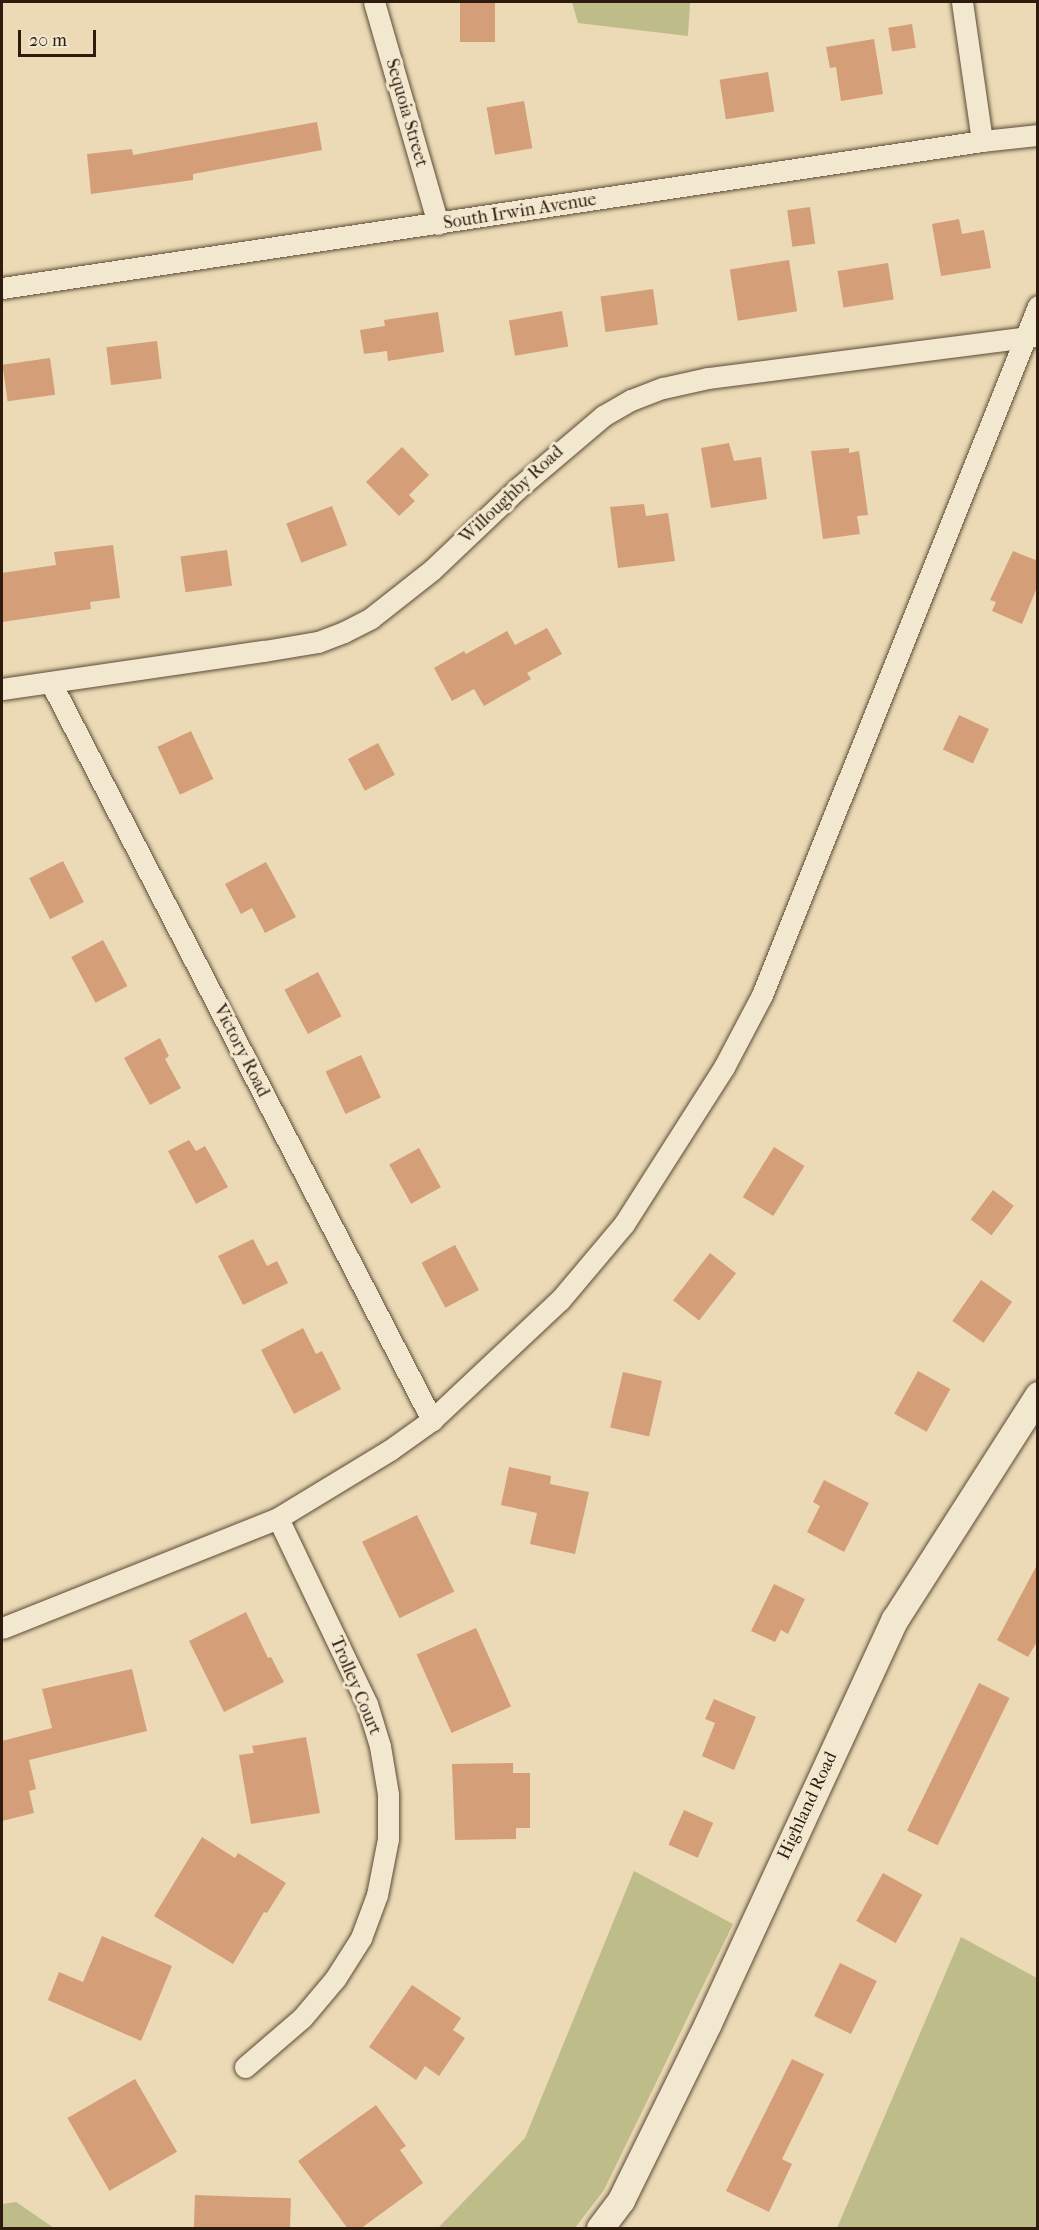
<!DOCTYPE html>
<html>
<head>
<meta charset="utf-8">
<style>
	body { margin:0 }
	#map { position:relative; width:1039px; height:2230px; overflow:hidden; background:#ebdab5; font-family:"IM FELL French Canon",serif }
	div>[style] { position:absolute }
	.green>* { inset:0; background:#bebd89 }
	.building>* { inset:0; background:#d49e79; transform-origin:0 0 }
	.roads { filter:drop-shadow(0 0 2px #5d4b37) drop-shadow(0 0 2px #5d4b37) }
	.minor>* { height:21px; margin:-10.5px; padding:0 10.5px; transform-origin:10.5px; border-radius:10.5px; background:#f2e7cf }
	.tertiary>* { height:27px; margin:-13.5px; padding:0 13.5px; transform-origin:13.5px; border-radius:13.5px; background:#f2e7cf }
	span { translate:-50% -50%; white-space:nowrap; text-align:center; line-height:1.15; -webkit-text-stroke:6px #f2e7cf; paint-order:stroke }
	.street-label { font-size:18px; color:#2e1b0d }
	.frame { position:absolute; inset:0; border:3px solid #2e1b0d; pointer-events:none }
	.scale { position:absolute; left:18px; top:30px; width:78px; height:27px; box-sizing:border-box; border:3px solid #2e1b0d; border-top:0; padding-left:8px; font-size:18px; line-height:21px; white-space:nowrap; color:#2e1b0d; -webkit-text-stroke:4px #f2e7cf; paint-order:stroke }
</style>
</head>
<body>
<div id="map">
	<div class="green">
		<div style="clip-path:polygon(572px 2px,690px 2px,688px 36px,578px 23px)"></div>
		<div style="clip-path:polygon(634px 1871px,733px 1924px,604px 2190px,575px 2228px,438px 2228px,525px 2138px)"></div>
		<div style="clip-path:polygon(961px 1937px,1037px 1978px,1037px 2228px,837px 2228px)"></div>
		<div style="clip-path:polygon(16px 2202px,54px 2228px,2px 2228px,2px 2204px)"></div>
	</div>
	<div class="building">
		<div style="left:460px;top:2px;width:35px;height:40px"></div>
		<div style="left:912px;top:24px;width:24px;height:24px;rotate:81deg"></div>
		<div style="clip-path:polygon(874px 39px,883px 94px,841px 101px,836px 67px,830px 68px,826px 47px)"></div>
		<div style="left:768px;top:72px;width:40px;height:49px;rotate:81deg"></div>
		<div style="left:524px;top:101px;width:48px;height:38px;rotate:80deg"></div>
		<div style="clip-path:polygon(317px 122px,322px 150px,193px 174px,193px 180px,91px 194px,87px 154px,132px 149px,133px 155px)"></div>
		<div style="left:810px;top:207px;width:37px;height:23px;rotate:82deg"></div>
		<div style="clip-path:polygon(959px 219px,962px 234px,984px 230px,991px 268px,941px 276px,932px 224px)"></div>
		<div style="left:789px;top:260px;width:52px;height:60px;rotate:81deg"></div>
		<div style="left:888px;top:263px;width:37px;height:51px;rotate:81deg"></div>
		<div style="left:653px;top:289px;width:36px;height:53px;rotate:82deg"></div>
		<div style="left:562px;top:311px;width:36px;height:54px;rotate:80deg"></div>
		<div style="clip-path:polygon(438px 312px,444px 352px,388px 361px,387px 351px,364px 354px,360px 330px,385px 326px,384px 320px)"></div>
		<div style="left:157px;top:341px;width:38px;height:51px;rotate:83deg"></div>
		<div style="left:50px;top:358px;width:37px;height:48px;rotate:82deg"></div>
		<div style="clip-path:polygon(729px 443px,734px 461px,761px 457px,767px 499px,711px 508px,701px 448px)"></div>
		<div style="clip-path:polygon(402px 447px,429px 475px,409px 495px,415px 501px,399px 516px,366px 482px)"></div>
		<div style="clip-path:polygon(849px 448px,849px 453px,859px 451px,868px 515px,857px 516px,860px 534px,823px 539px,811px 451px)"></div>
		<div style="clip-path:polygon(644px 504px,646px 516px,668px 513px,675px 561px,618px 568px,610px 507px)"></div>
		<div style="left:332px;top:506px;width:42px;height:49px;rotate:69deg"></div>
		<div style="clip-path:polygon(113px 545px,120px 598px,90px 602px,91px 609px,2px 622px,2px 573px,56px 565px,54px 552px)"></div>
		<div style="left:227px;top:550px;width:36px;height:47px;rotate:82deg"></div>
		<div style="clip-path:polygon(1013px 551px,1038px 561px,1038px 585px,1022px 624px,992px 611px,996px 602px,990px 600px)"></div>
		<div style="clip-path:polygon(547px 628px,562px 654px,527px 673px,531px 679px,484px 706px,474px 689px,452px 701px,434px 668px,464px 651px,466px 654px,507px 631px,515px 645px)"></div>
		<div style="left:959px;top:715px;width:33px;height:38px;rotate:25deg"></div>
		<div style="left:191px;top:731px;width:53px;height:37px;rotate:65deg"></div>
		<div style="left:378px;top:743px;width:36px;height:34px;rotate:62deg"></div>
		<div style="left:63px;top:861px;width:46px;height:38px;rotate:63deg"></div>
		<div style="clip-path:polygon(266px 862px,296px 917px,265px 933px,252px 908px,241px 914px,225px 884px)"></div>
		<div style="left:103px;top:940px;width:52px;height:36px;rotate:62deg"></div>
		<div style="left:318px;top:972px;width:50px;height:38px;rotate:62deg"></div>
		<div style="clip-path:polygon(160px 1038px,169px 1056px,165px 1059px,181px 1088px,150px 1105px,124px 1058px)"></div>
		<div style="left:361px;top:1055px;width:47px;height:39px;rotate:65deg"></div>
		<div style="clip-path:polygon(189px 1140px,196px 1151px,205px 1146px,228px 1187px,196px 1204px,168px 1151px)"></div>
		<div style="left:774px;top:1147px;width:36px;height:59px;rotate:32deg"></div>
		<div style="left:419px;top:1148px;width:45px;height:34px;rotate:61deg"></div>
		<div style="left:993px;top:1190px;width:26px;height:37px;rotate:37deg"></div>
		<div style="clip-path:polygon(253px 1239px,267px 1266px,277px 1261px,288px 1283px,243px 1305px,218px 1256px)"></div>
		<div style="left:455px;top:1245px;width:51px;height:38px;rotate:62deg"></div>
		<div style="left:710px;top:1253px;width:33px;height:60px;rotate:38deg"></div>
		<div style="left:981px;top:1280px;width:38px;height:50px;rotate:35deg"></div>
		<div style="clip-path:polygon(303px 1328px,316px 1354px,322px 1351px,341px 1389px,294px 1414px,261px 1350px)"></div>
		<div style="left:918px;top:1371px;width:37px;height:49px;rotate:29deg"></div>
		<div style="left:623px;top:1372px;width:40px;height:57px;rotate:13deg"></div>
		<div style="clip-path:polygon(509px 1467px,551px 1476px,550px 1484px,589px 1492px,575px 1554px,530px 1544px,537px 1513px,501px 1505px)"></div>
		<div style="clip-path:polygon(824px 1480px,869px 1503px,844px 1552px,807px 1532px,820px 1506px,813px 1502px)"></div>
		<div style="left:417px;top:1515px;width:85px;height:61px;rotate:64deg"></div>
		<div style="clip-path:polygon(1038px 1563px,1038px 1640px,1028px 1657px,997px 1640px)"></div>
		<div style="clip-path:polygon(774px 1584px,805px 1599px,788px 1634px,781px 1630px,775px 1642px,751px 1631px)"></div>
		<div style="clip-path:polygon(246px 1612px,268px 1658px,271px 1657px,284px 1682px,224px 1712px,189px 1641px)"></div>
		<div style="left:476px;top:1628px;width:86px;height:65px;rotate:66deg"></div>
		<div style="clip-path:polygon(132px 1669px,147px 1731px,29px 1760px,36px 1789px,29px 1791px,34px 1813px,2px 1821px,2px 1741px,52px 1728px,42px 1689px)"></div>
		<div style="left:979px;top:1683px;width:34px;height:164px;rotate:26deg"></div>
		<div style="clip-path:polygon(714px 1699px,756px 1717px,734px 1770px,702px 1756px,715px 1723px,705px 1719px)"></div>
		<div style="clip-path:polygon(306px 1737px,320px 1813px,251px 1824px,239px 1755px,254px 1753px,252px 1746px)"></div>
		<div style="clip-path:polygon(513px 1763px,513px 1773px,530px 1773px,530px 1828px,516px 1828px,516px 1839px,455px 1840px,452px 1764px)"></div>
		<div style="left:684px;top:1810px;width:32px;height:38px;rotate:24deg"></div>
		<div style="clip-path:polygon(202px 1837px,235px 1858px,238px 1853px,286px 1883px,267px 1913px,264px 1912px,233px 1964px,154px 1916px)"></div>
		<div style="left:883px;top:1873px;width:45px;height:55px;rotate:29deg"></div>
		<div style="clip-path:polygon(102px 1936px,172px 1966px,141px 2041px,48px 2000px,59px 1972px,83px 1982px)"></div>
		<div style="left:840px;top:1963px;width:41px;height:59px;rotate:26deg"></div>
		<div style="clip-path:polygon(412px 1985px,461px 2018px,453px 2030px,465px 2038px,439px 2076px,425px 2066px,416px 2080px,369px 2047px)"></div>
		<div style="clip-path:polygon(792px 2059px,824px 2074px,782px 2159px,792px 2164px,769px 2212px,726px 2191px)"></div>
		<div style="left:135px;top:2079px;width:84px;height:78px;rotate:60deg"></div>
		<div style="clip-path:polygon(376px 2105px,406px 2146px,400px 2150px,423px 2183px,360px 2229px,348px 2229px,298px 2161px)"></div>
		<div style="left:195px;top:2195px;width:96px;height:34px;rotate:2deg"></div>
	</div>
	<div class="roads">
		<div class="minor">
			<div style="left:374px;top:2px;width:231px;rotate:73.9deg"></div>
			<div style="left:962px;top:2px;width:140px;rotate:81.8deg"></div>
			<div style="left:2px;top:288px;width:991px;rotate:-8.53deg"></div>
			<div style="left:982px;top:141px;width:56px;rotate:-6.1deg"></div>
			<div style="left:51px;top:683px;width:830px;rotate:62.66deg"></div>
			<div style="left:2px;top:689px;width:265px;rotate:-8.3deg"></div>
			<div style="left:264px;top:651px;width:55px;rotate:-9.5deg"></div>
			<div style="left:318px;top:642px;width:28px;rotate:-21deg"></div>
			<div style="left:344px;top:632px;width:30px;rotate:-27deg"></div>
			<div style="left:371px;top:618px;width:78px;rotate:-38.2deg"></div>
			<div style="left:432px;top:570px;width:117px;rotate:-43.6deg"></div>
			<div style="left:517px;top:489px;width:113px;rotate:-40.3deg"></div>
			<div style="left:603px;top:416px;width:32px;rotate:-30deg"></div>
			<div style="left:631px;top:400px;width:34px;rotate:-21deg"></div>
			<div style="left:663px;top:388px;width:46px;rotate:-12.5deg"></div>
			<div style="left:708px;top:378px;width:329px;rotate:-7.3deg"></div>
			<div style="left:2px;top:1628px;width:297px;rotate:-21.7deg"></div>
			<div style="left:278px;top:1518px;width:131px;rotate:-31.3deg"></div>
			<div style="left:390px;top:1450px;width:52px;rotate:-35.5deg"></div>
			<div style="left:432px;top:1420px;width:175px;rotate:-43.2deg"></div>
			<div style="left:560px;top:1300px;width:99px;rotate:-49.9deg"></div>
			<div style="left:624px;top:1224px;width:186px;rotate:-57.5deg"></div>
			<div style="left:724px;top:1067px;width:81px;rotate:-62.2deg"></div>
			<div style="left:762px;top:995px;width:742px;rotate:-68.17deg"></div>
			<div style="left:245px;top:2067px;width:75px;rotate:-40.7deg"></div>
			<div style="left:302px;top:2018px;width:51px;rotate:-49.8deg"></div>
			<div style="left:335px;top:1979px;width:49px;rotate:-57.6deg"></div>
			<div style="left:361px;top:1938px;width:46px;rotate:-69.6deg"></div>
			<div style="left:377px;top:1895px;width:57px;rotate:-78.9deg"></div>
			<div style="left:388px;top:1839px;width:45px;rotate:-90deg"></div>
			<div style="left:388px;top:1794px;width:49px;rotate:-99.5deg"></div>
			<div style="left:380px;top:1746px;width:44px;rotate:-107.2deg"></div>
			<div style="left:367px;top:1704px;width:206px;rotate:-115.6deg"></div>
		</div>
		<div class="tertiary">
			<div style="left:600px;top:2228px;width:35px;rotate:-53deg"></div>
			<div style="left:621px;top:2200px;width:197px;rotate:-63.8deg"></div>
			<div style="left:708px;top:2023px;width:445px;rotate:-65.2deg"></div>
			<div style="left:895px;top:1619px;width:266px;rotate:-57.4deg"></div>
		</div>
	</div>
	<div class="street-label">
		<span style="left:406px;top:113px;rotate:74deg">Sequoia Street</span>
		<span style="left:520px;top:212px;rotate:-9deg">South Irwin Avenue</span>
		<span style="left:512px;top:495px;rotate:-43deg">Willoughby Road</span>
		<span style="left:241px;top:1051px;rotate:63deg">Victory Road</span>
		<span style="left:355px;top:1686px;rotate:67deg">Trolley Court</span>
		<span style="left:808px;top:1806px;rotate:-65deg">Highland Road</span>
	</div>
	<div class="frame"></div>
	<div class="scale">20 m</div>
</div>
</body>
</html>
